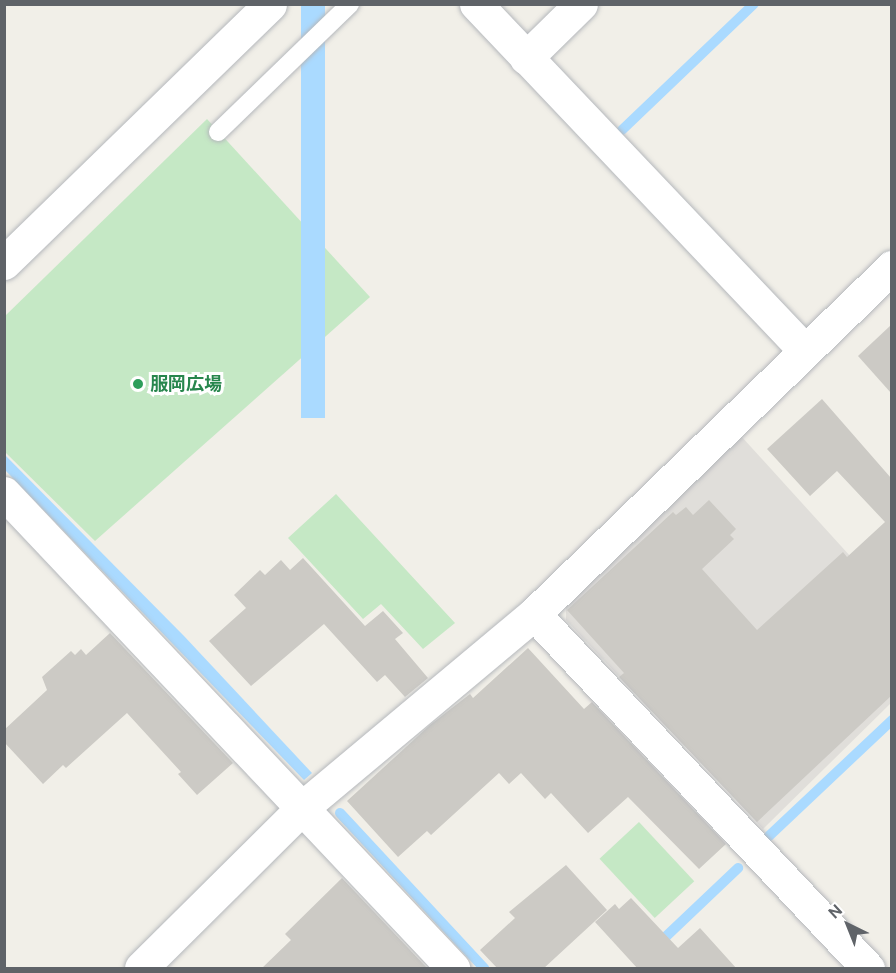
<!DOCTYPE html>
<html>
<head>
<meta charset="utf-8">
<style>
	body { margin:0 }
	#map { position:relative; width:896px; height:973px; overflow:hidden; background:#f1efe8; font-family:"DM Sans","Noto Sans JP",sans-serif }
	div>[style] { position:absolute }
	.industrial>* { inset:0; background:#e0deda }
	.green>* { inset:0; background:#c5e8c5; transform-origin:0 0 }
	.water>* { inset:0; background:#aadaff; transform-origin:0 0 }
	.stream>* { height:10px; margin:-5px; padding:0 5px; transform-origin:5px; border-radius:5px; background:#aadaff }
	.building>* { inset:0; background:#cccac5 }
	.roads { filter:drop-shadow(0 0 2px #b5b8bc) drop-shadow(0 0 2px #b5b8bc) }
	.service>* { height:18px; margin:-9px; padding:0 9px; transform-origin:9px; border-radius:9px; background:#fff }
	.minor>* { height:33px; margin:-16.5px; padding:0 16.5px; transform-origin:16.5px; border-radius:16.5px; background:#fff }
	.dots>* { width:16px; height:16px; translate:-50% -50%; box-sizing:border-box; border:3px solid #fff; border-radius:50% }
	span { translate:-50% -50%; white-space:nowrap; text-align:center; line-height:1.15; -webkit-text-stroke:6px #fff; paint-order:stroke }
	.leisure-label { font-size:18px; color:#27864d; font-weight:700 }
	.left { translate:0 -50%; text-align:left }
	.frame { position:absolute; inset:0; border:6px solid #5f6368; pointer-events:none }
	.north { position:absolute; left:818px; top:895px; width:60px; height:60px; -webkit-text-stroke:4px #fff; paint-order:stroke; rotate:317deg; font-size:16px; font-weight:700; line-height:24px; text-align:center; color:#5f6368 }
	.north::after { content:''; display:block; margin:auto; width:21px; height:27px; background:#5f6368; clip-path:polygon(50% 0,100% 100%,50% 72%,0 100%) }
</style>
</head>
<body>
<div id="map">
	<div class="industrial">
		<div style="clip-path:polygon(741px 436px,891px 601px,891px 703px,763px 829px,566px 620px,566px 603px)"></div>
	</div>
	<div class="green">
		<div style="clip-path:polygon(207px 119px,370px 297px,95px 541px,5px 452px,5px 316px)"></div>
		<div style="clip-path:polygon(336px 494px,455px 623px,423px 649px,381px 604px,363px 619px,288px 538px)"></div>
		<div style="left:639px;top:822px;width:81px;height:54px;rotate:47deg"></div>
	</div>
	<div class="water">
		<div style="left:301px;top:5px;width:24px;height:413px"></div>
		<div style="clip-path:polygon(4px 454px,184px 636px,312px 773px,304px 780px,5px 470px)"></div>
	</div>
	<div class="stream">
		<div style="left:622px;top:130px;width:182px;rotate:-43.7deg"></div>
		<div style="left:340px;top:813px;width:212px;rotate:47.1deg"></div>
		<div style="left:769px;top:836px;width:169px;rotate:-43.3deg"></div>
		<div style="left:657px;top:945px;width:112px;rotate:-43.5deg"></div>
	</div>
	<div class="building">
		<div style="clip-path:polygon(891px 325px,891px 393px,858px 356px)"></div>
		<div style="clip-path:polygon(822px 399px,891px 478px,891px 696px,757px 822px,619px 677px,624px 673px,567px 610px,673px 512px,676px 515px,686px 507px,693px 515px,709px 500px,736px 529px,730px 535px,734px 539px,702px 569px,757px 630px,843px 552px,847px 557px,885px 522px,837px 471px,810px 496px,767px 449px)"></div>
		<div style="clip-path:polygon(303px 558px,365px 626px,383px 611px,403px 633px,395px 639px,428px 678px,405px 697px,385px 675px,377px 682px,324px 624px,251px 686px,209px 641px,246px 608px,234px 595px,260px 570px,265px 575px,281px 560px,290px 570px)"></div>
		<div style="clip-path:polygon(110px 633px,233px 763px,197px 795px,178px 774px,181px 772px,127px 713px,66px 768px,63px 765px,43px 784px,4px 742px,4px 730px,47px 690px,42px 677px,71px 651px,75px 655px,81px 649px,86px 655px)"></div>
		<div style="clip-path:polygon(528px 648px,584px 709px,592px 702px,726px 844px,699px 869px,628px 797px,588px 833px,551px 793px,545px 799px,521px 773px,509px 784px,499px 773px,431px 835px,427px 831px,398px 857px,347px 801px,430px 725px,470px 694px,473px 698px)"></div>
		<div style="clip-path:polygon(566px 865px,607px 910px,543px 969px,498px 969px,480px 950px,515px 918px,509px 912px)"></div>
		<div style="clip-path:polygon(342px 878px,428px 969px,261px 969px,291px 940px,285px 934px)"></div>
		<div style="clip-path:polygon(631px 898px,678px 948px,700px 928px,737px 969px,638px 969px,595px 922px,615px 904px,619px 909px)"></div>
	</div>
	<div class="roads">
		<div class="service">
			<div style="left:218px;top:132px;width:184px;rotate:-44.1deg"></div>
		</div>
		<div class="minor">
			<div style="left:476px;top:4px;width:477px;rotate:46.5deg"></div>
			<div style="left:526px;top:58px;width:77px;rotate:-44.5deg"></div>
			<div style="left:4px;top:263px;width:371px;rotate:-44.2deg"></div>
			<div style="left:4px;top:493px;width:654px;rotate:46.61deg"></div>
			<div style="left:534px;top:614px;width:487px;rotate:46.7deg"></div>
			<div style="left:141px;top:968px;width:228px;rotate:-44.8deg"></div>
			<div style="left:303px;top:807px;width:301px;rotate:-39.9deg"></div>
			<div style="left:534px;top:614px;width:499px;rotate:-44.1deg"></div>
		</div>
	</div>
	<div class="dots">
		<div style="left:138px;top:384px;background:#2e9e5b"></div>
	</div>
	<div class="leisure-label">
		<span class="left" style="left:150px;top:384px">服岡広場</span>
	</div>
	<div class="frame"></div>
	<div class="north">N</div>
</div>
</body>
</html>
